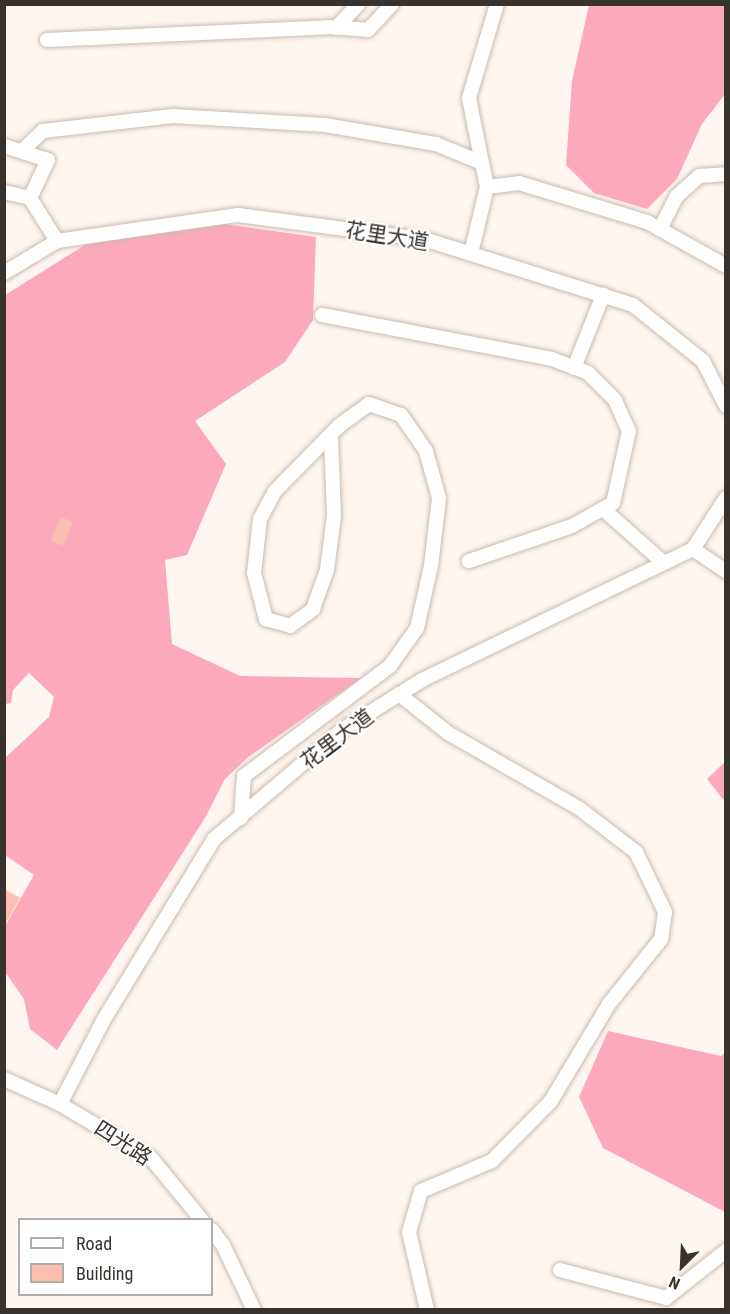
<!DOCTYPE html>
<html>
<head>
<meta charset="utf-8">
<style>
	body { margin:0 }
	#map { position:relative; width:730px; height:1314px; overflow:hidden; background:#fff6ef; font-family:"Roboto Condensed","Noto Sans SC",sans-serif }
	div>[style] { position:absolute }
	.forest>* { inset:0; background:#fcaabb }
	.building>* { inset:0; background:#fbbeaf; transform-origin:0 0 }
	.roads { filter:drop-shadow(0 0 2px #c9bbaf) drop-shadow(0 0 2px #c9bbaf) }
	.street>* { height:14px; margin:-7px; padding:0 7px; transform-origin:7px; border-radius:7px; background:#fff }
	span { translate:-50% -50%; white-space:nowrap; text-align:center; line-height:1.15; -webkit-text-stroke:4.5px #fff; paint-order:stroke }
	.street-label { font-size:21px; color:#39332f }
	.frame { position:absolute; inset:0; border:6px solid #39332f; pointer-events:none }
	.legend { position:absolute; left:18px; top:1218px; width:195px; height:78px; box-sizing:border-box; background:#fff; border:2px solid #b0adac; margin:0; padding:8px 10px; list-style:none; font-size:18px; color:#39332f }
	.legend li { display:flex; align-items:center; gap:12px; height:30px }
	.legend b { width:30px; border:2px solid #b0adac }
	.north { position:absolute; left:652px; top:1236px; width:60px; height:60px; -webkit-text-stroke:4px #fff; paint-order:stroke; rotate:204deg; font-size:16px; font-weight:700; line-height:24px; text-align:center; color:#39332f }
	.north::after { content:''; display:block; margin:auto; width:21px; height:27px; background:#39332f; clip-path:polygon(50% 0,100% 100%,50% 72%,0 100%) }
</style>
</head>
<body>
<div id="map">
	<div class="forest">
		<div style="clip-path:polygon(589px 5px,725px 5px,725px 94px,702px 124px,677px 179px,647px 209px,594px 193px,566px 165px,572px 81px)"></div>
		<div style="clip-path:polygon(225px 224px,316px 237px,313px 320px,285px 362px,195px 421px,226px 464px,187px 555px,165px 560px,172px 644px,240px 676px,361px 678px,247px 758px,225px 779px,205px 818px,57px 1050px,30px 1029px,24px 999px,5px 972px,5px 926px,34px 875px,5px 855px,5px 758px,49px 717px,54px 697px,29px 673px,13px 690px,11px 703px,5px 704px,5px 295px,88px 243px)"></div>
		<div style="clip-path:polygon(725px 762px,725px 802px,707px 779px)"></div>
		<div style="clip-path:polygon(608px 1031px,721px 1056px,725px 1053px,725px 1212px,603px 1148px,579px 1097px)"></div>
	</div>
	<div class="building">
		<div style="left:61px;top:517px;width:13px;height:26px;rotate:23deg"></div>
		<div style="clip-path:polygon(4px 889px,20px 898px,4px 926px)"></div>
	</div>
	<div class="roads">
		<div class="street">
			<div style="left:336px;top:28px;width:33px;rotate:-47deg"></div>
			<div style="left:47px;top:40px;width:282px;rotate:-2.6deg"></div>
			<div style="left:329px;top:27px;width:39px;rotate:4deg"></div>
			<div style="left:368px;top:30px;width:35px;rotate:-47deg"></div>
			<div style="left:4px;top:146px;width:46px;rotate:17.7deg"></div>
			<div style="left:48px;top:160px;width:42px;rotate:115.3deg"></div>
			<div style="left:30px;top:198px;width:27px;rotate:-167deg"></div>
			<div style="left:22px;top:151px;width:29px;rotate:-44deg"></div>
			<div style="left:43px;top:131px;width:131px;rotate:-6.6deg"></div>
			<div style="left:173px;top:116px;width:152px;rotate:3.4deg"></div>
			<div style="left:325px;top:125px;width:113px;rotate:9.7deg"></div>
			<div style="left:436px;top:144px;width:50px;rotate:22.4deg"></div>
			<div style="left:482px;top:163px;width:25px;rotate:78deg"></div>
			<div style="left:487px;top:187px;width:68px;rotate:103.6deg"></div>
			<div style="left:482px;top:163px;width:66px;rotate:-101.3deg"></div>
			<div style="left:469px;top:98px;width:98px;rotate:-73.4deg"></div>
			<div style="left:487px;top:187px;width:32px;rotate:-7deg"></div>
			<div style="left:519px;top:183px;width:134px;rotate:16.9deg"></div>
			<div style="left:647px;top:222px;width:90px;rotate:29.1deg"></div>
			<div style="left:30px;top:198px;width:51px;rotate:57.9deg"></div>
			<div style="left:660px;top:229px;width:37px;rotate:-63deg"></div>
			<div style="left:677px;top:196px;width:30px;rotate:-42deg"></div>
			<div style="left:699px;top:176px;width:27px;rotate:-4deg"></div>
			<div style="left:4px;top:273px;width:62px;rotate:-31.1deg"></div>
			<div style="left:57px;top:241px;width:183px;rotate:-8.2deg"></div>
			<div style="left:238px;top:215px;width:191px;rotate:7.5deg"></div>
			<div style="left:427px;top:240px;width:216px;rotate:17.5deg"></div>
			<div style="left:633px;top:305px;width:90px;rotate:38.7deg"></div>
			<div style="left:703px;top:361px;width:51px;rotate:62.9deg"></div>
			<div style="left:322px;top:315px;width:234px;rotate:10.8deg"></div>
			<div style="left:552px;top:359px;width:39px;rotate:21deg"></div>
			<div style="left:588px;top:373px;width:38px;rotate:45deg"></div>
			<div style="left:615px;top:400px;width:34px;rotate:66deg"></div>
			<div style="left:629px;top:431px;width:74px;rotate:102.5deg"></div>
			<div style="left:613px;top:503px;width:47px;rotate:150.7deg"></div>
			<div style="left:572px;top:526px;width:109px;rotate:161.2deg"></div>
			<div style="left:574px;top:368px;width:79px;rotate:-68.3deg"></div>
			<div style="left:603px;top:509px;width:81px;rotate:41.5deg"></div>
			<div style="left:693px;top:549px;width:40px;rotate:34deg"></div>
			<div style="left:399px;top:694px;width:63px;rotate:38.5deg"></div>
			<div style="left:448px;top:733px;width:152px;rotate:29.9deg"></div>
			<div style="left:580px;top:809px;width:71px;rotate:37.5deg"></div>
			<div style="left:636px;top:852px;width:67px;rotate:64.2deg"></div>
			<div style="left:665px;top:912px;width:27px;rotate:98deg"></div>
			<div style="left:661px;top:939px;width:83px;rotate:128.7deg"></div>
			<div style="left:609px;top:1004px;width:113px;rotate:120.9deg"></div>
			<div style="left:551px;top:1101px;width:84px;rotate:134.5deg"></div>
			<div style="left:492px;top:1161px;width:77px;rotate:157.1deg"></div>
			<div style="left:421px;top:1191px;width:43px;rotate:106.3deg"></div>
			<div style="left:409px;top:1232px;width:80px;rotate:77deg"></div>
			<div style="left:241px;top:818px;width:42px;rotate:-85.9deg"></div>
			<div style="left:244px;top:776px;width:183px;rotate:-37deg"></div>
			<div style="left:390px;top:666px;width:47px;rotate:-54.6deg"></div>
			<div style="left:417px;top:628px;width:64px;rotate:-77.3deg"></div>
			<div style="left:431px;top:566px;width:68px;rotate:-83.3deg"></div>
			<div style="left:439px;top:498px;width:49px;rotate:-105.5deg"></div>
			<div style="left:426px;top:451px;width:44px;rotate:-124.8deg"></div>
			<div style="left:401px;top:415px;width:34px;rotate:-161deg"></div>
			<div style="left:369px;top:404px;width:37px;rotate:144deg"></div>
			<div style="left:339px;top:426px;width:91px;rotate:134.6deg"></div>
			<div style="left:275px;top:491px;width:32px;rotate:118deg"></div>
			<div style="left:260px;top:519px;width:54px;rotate:96.3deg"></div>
			<div style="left:254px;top:573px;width:48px;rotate:75.4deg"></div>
			<div style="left:266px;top:619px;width:25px;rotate:16deg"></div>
			<div style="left:290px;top:626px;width:29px;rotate:-36deg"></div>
			<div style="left:313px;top:609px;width:41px;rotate:-70.3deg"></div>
			<div style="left:327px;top:570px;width:55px;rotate:-82.7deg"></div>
			<div style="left:334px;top:515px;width:79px;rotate:-92.2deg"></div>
			<div style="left:4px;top:1079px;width:61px;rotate:24.1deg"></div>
			<div style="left:60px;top:1104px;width:106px;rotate:30.7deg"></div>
			<div style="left:151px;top:1158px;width:80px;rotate:50.6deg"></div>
			<div style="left:60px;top:1104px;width:93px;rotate:-62.6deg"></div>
			<div style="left:103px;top:1021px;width:213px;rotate:-58.6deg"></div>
			<div style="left:214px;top:839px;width:168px;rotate:-40.4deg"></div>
			<div style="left:342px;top:730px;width:94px;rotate:-32deg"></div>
			<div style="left:422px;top:680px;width:301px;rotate:-25.8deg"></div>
			<div style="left:693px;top:549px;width:61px;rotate:-57.1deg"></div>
			<div style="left:212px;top:1230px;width:19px;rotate:54deg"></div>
			<div style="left:223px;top:1245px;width:72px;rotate:64.5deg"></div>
			<div style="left:560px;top:1270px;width:110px;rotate:14.8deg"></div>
			<div style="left:666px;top:1298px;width:76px;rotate:-38.1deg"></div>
		</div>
	</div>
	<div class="street-label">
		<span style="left:387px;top:236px;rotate:9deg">花里大道</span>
		<span style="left:337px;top:739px;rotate:-37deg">花里大道</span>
		<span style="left:123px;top:1143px;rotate:33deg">四光路</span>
	</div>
	<div class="frame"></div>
	<ul class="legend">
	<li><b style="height:8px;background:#fff"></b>Road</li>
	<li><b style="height:16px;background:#fbbeaf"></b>Building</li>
	</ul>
	<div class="north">N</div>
</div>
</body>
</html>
